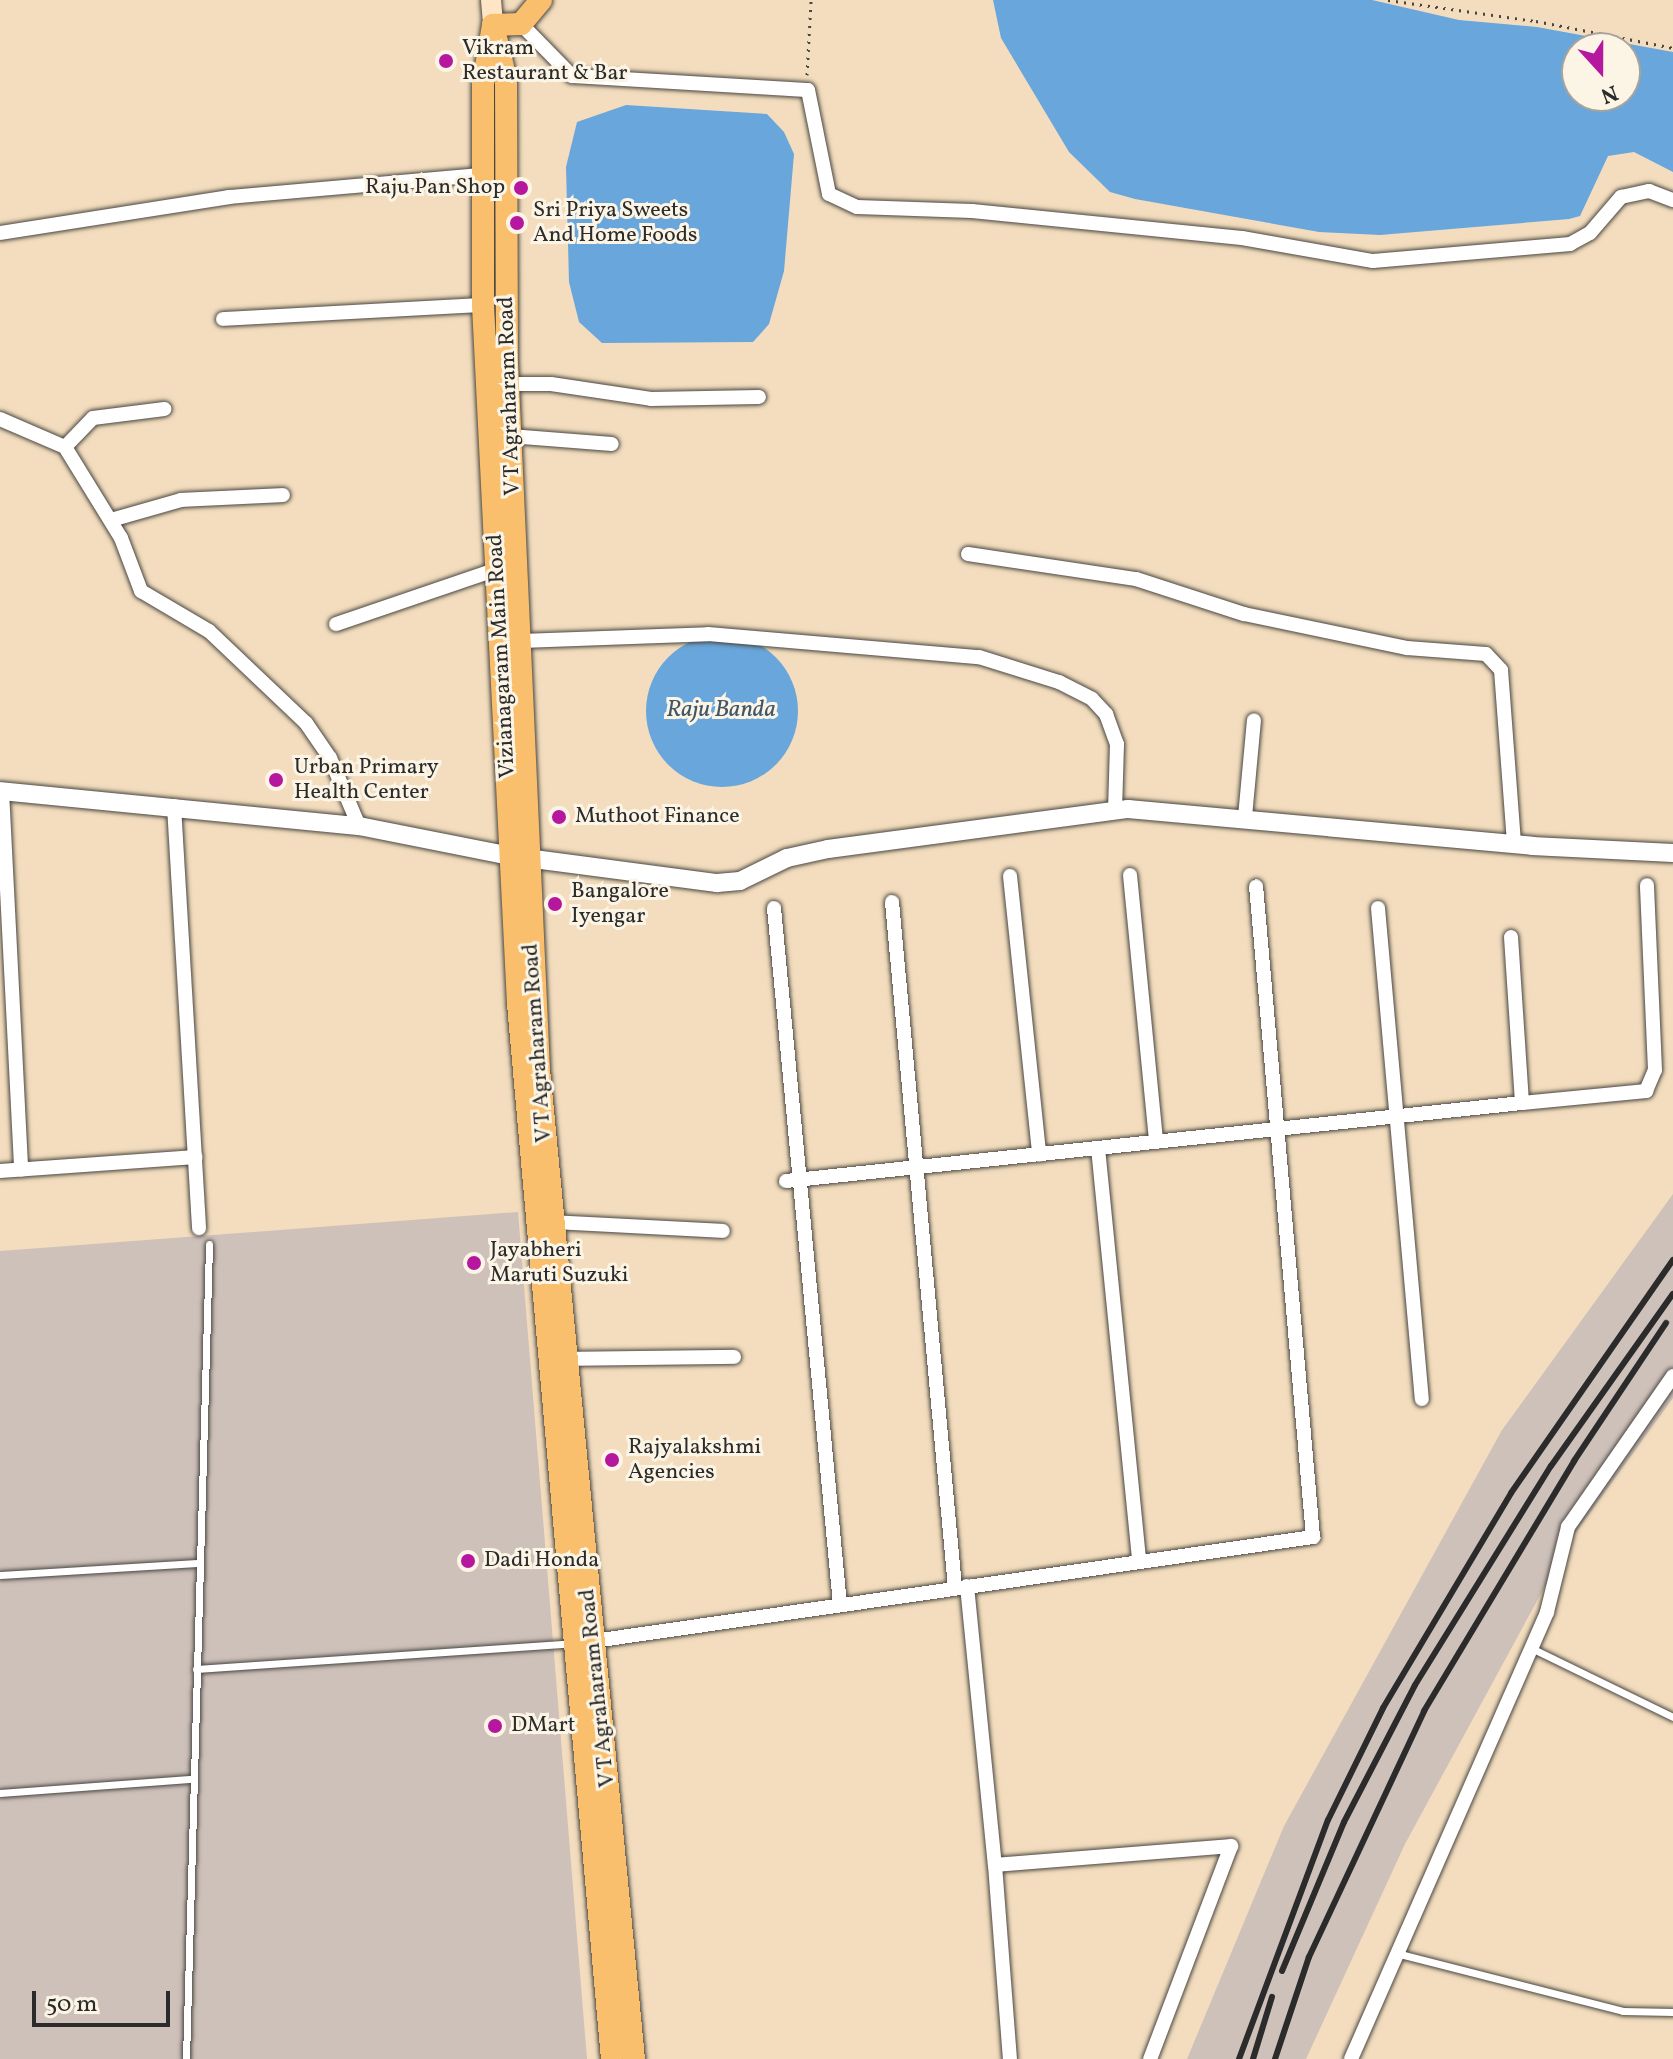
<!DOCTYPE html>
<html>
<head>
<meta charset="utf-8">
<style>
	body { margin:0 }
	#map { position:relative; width:1673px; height:2059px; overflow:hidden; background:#f3ddbe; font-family:Vollkorn,serif }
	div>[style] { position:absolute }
	.industrial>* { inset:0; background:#cec1ba }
	.water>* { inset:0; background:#69a6db }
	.round { border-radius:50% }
	.path>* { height:3px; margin-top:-1.5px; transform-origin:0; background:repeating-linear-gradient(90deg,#494641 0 2px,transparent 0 8px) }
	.roads { filter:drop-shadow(0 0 2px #494641) drop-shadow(0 0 2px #494641) }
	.service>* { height:7px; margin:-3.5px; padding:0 3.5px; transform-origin:3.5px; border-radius:3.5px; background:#fff }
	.minor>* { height:14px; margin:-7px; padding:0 7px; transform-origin:7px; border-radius:7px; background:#fff }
	.tertiary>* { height:18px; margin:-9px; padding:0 9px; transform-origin:9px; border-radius:9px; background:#fff }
	.secondary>* { height:20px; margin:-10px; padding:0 10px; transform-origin:10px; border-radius:10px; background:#fde5c5 }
	.primary>* { height:22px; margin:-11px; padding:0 11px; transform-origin:11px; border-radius:11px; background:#f9bf6d }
	.rail>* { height:6px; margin:-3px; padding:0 3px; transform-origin:3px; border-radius:3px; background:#2b2b2b }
	.dots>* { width:22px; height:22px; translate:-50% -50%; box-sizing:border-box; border:4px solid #fcf5e5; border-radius:50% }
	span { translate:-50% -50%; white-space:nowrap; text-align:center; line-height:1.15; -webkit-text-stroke:6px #fcf5e5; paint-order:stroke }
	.poi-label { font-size:22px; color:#2b2b2b }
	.left { translate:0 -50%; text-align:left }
	.right { translate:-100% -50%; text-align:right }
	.street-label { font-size:22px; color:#2b2b2b }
	.water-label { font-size:24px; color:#415669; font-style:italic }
	.north { position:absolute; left:1561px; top:32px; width:80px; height:80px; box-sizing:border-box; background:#fcf5e5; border:2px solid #a8a49b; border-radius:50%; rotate:159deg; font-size:22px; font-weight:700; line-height:32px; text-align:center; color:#2b2b2b }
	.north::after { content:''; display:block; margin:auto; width:28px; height:36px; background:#b5179e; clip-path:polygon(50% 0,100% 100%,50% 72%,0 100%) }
	.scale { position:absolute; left:32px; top:1991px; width:138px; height:36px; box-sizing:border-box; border:4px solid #2b2b2b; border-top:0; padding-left:10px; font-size:24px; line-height:28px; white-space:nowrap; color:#2b2b2b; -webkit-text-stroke:6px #fcf5e5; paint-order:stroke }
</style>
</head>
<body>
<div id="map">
	<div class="industrial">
		<div style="clip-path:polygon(1673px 1194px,1673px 1398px,1569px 1542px,1405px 1844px,1306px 2059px,1187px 2059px,1284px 1826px,1502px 1430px)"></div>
		<div style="clip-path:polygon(518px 1212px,587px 2059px,0 2059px,0 1251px)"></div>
	</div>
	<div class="water">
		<div style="clip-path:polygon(evenodd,993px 0,1372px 0,1459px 20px,1537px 27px,1673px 52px,1673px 172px,1634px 152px,1608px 156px,1580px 216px,1569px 219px,1380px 235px,1319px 232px,1135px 199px,1110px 192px,1069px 152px,1001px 38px,993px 0,1625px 48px,1625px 96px,1577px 96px,1577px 48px,1625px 48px)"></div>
		<div style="clip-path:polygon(626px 105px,767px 114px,784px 132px,794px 154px,784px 271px,769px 324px,753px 342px,602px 343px,579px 322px,569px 282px,566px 167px,577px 122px)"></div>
		<div class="round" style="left:646px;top:635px;width:152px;height:152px"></div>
	</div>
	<div class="path">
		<div style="left:1388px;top:0;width:149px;rotate:8.1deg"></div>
		<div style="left:1536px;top:21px;width:140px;rotate:11.1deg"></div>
		<div style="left:807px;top:75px;width:75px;rotate:-86.9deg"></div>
	</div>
	<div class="roads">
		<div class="service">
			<div style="left:0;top:1575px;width:198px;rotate:-3.5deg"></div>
			<div style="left:1531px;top:1648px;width:158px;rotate:25.9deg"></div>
			<div style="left:196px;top:1669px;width:378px;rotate:-3.9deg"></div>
			<div style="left:0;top:1793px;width:193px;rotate:-4.2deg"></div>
			<div style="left:1396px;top:1953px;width:234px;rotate:14.3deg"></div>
			<div style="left:1623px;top:2011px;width:50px;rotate:1.1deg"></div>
			<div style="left:186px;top:2059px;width:815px;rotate:-88.38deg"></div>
		</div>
		<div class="minor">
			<div style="left:521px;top:24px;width:73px;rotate:45.6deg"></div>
			<div style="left:572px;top:76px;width:236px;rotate:3.4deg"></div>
			<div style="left:808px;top:90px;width:106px;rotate:78.6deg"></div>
			<div style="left:829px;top:194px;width:31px;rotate:25deg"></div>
			<div style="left:857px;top:207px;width:115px;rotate:2deg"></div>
			<div style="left:972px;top:211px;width:271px;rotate:5.7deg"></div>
			<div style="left:1242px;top:238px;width:133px;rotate:10deg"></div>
			<div style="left:1373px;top:261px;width:198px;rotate:-4.9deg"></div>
			<div style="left:1570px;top:244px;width:23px;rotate:-29deg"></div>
			<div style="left:1590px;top:233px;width:48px;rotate:-49.3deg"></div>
			<div style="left:1621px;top:197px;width:29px;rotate:-12deg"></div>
			<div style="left:1649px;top:191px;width:26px;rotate:21deg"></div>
			<div style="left:0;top:233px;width:232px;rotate:-8.9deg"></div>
			<div style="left:229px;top:197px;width:254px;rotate:-5deg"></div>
			<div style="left:223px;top:319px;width:260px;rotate:-3.1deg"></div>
			<div style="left:508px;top:384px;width:43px"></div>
			<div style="left:551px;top:384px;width:101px;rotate:8.5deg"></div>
			<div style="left:651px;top:399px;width:108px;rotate:-1.1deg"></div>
			<div style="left:0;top:419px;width:71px;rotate:23.3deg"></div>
			<div style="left:65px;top:447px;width:107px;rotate:58.4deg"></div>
			<div style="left:121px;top:538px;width:57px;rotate:69.3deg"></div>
			<div style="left:141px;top:591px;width:79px;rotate:30.5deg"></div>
			<div style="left:209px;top:631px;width:134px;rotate:43.5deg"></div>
			<div style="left:306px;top:723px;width:42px;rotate:55.6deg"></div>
			<div style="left:330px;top:758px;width:74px;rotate:66.9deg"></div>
			<div style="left:510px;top:436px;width:102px;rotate:4.5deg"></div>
			<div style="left:65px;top:447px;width:40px;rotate:-46deg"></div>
			<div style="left:93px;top:418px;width:72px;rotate:-7.2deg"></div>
			<div style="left:111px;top:520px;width:73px;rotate:-15.9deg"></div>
			<div style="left:181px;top:500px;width:102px;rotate:-2.8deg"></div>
			<div style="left:968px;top:554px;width:170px;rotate:8.5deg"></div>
			<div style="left:1136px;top:579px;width:114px;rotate:18deg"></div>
			<div style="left:1244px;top:614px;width:167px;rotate:11.8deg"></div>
			<div style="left:1407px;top:648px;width:79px;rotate:4.3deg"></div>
			<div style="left:1486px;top:654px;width:22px;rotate:47deg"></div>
			<div style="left:1501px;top:670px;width:174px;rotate:85.7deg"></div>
			<div style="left:336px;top:624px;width:171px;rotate:-18.8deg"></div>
			<div style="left:521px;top:641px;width:187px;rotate:-2.1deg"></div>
			<div style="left:708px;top:634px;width:272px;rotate:4.9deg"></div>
			<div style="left:979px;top:657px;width:84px;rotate:17.4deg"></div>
			<div style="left:1059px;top:682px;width:37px;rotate:27deg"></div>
			<div style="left:1092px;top:699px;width:21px;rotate:47deg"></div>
			<div style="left:1106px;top:714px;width:32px;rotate:70deg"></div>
			<div style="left:1117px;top:744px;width:67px;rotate:91.7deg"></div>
			<div style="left:2px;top:791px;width:379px;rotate:87.1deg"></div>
			<div style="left:174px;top:806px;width:423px;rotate:86.6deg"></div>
			<div style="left:1245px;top:817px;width:97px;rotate:-84.7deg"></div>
			<div style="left:1130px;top:875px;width:268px;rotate:84.4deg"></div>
			<div style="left:1010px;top:876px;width:280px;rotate:84deg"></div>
			<div style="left:892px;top:902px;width:688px;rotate:84.75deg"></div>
			<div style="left:774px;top:908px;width:700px;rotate:84.59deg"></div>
			<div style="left:1378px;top:908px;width:493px;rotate:84.9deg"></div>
			<div style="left:1511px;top:937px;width:166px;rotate:86.2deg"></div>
			<div style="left:1522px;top:1103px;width:125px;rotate:-5.5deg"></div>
			<div style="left:1646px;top:1091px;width:23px;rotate:-67deg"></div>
			<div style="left:1655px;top:1070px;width:185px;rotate:-92.5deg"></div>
			<div style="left:1098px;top:1148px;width:415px;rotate:84.3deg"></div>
			<div style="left:0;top:1171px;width:196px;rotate:-4.1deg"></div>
			<div style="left:786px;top:1181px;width:740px;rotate:-6.05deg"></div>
			<div style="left:552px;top:1222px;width:171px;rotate:3deg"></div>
			<div style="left:564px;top:1359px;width:170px;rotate:-0.7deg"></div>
			<div style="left:967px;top:1586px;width:280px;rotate:84.3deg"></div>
			<div style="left:995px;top:1865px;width:237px;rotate:-4.6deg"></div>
			<div style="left:1231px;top:1846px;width:228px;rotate:110.8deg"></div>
			<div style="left:587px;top:1642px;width:734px;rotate:-8.23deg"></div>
			<div style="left:1313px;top:1537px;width:653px;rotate:-95deg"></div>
			<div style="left:995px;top:1865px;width:195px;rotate:85.6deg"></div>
			<div style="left:1351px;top:2059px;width:488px;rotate:-66.3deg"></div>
			<div style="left:1547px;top:1612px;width:88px;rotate:-76.1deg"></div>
			<div style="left:1568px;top:1527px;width:184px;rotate:-55.2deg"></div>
		</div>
		<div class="tertiary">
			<div style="left:0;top:791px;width:361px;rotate:5.6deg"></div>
			<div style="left:359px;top:826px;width:155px;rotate:11.2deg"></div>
			<div style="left:511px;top:856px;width:208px;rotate:7.5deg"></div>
			<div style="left:717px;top:883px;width:23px;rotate:-5deg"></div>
			<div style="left:740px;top:881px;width:52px;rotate:-26.1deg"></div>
			<div style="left:787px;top:858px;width:42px;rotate:-12.4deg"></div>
			<div style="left:828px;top:849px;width:303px;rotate:-7.6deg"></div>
			<div style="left:1128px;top:809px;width:406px;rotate:5.2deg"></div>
			<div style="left:1532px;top:846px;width:141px;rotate:2.8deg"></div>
		</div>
		<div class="secondary">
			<div style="left:491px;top:0;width:25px;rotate:85deg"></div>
		</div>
		<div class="primary">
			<div style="left:493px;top:25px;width:56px;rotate:76.5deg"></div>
			<div style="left:506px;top:79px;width:283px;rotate:89.8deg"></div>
			<div style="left:507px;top:362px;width:708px;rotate:87.41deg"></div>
			<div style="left:539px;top:1069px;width:995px;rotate:84.52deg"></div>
			<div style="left:493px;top:25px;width:60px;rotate:99.6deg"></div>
			<div style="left:483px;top:84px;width:221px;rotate:90deg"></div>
			<div style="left:483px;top:305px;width:700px;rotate:87.13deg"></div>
			<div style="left:518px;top:1004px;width:1059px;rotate:84.91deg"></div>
			<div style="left:493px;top:25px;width:28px;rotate:-2deg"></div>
			<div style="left:521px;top:24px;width:31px;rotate:-50deg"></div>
		</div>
	</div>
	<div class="rail">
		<div style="left:1282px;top:1971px;width:161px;rotate:-67.4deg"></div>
		<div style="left:1344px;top:1822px;width:154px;rotate:-62.6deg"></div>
		<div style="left:1415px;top:1685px;width:258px;rotate:-58.2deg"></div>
		<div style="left:1551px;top:1466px;width:211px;rotate:-54.7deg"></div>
		<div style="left:1239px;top:2059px;width:255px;rotate:-69.6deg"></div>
		<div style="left:1328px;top:1820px;width:125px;rotate:-63.8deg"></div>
		<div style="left:1383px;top:1708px;width:250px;rotate:-59.2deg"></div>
		<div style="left:1511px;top:1493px;width:284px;rotate:-55.2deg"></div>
		<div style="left:1253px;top:2059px;width:65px;rotate:-73deg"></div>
		<div style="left:1275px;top:2059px;width:108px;rotate:-71.6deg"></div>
		<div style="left:1309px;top:1957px;width:272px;rotate:-64.9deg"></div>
		<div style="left:1424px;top:1711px;width:292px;rotate:-59deg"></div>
		<div style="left:1574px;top:1461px;width:166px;rotate:-56.3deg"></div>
	</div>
	<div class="dots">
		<div style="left:446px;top:61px;background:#b5179e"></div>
		<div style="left:521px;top:188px;background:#b5179e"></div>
		<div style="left:517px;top:223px;background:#b5179e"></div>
		<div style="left:276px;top:780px;background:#b5179e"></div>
		<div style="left:559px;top:817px;background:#b5179e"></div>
		<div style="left:555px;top:904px;background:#b5179e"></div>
		<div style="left:474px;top:1263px;background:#b5179e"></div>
		<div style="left:612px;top:1460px;background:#b5179e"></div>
		<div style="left:468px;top:1561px;background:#b5179e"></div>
		<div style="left:495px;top:1726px;background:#b5179e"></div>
	</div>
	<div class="poi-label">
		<span class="left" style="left:462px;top:61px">Vikram<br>Restaurant &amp; Bar</span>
		<span class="right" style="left:505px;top:188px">Raju Pan Shop</span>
		<span class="left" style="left:533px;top:223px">Sri Priya Sweets<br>And Home Foods</span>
		<span class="left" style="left:294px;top:780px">Urban Primary<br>Health Center</span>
		<span class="left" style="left:575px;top:817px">Muthoot Finance</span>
		<span class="left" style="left:571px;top:904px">Bangalore<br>Iyengar</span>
		<span class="left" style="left:490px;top:1263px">Jayabheri<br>Maruti Suzuki</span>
		<span class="left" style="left:628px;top:1460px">Rajyalakshmi<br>Agencies</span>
		<span class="left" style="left:484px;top:1561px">Dadi Honda</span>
		<span class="left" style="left:511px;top:1726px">DMart</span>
	</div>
	<div class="street-label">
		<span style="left:510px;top:396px;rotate:-92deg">V T Agraharam Road</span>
		<span style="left:502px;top:656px;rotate:-93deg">Vizianagaram Main Road</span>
		<span style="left:538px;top:1043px;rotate:-94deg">V T Agraharam Road</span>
		<span style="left:598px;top:1688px;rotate:-96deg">V T Agraharam Road</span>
	</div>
	<div class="water-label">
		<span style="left:721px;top:711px">Raju Banda</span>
	</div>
	<div class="north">N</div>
	<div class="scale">50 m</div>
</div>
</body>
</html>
